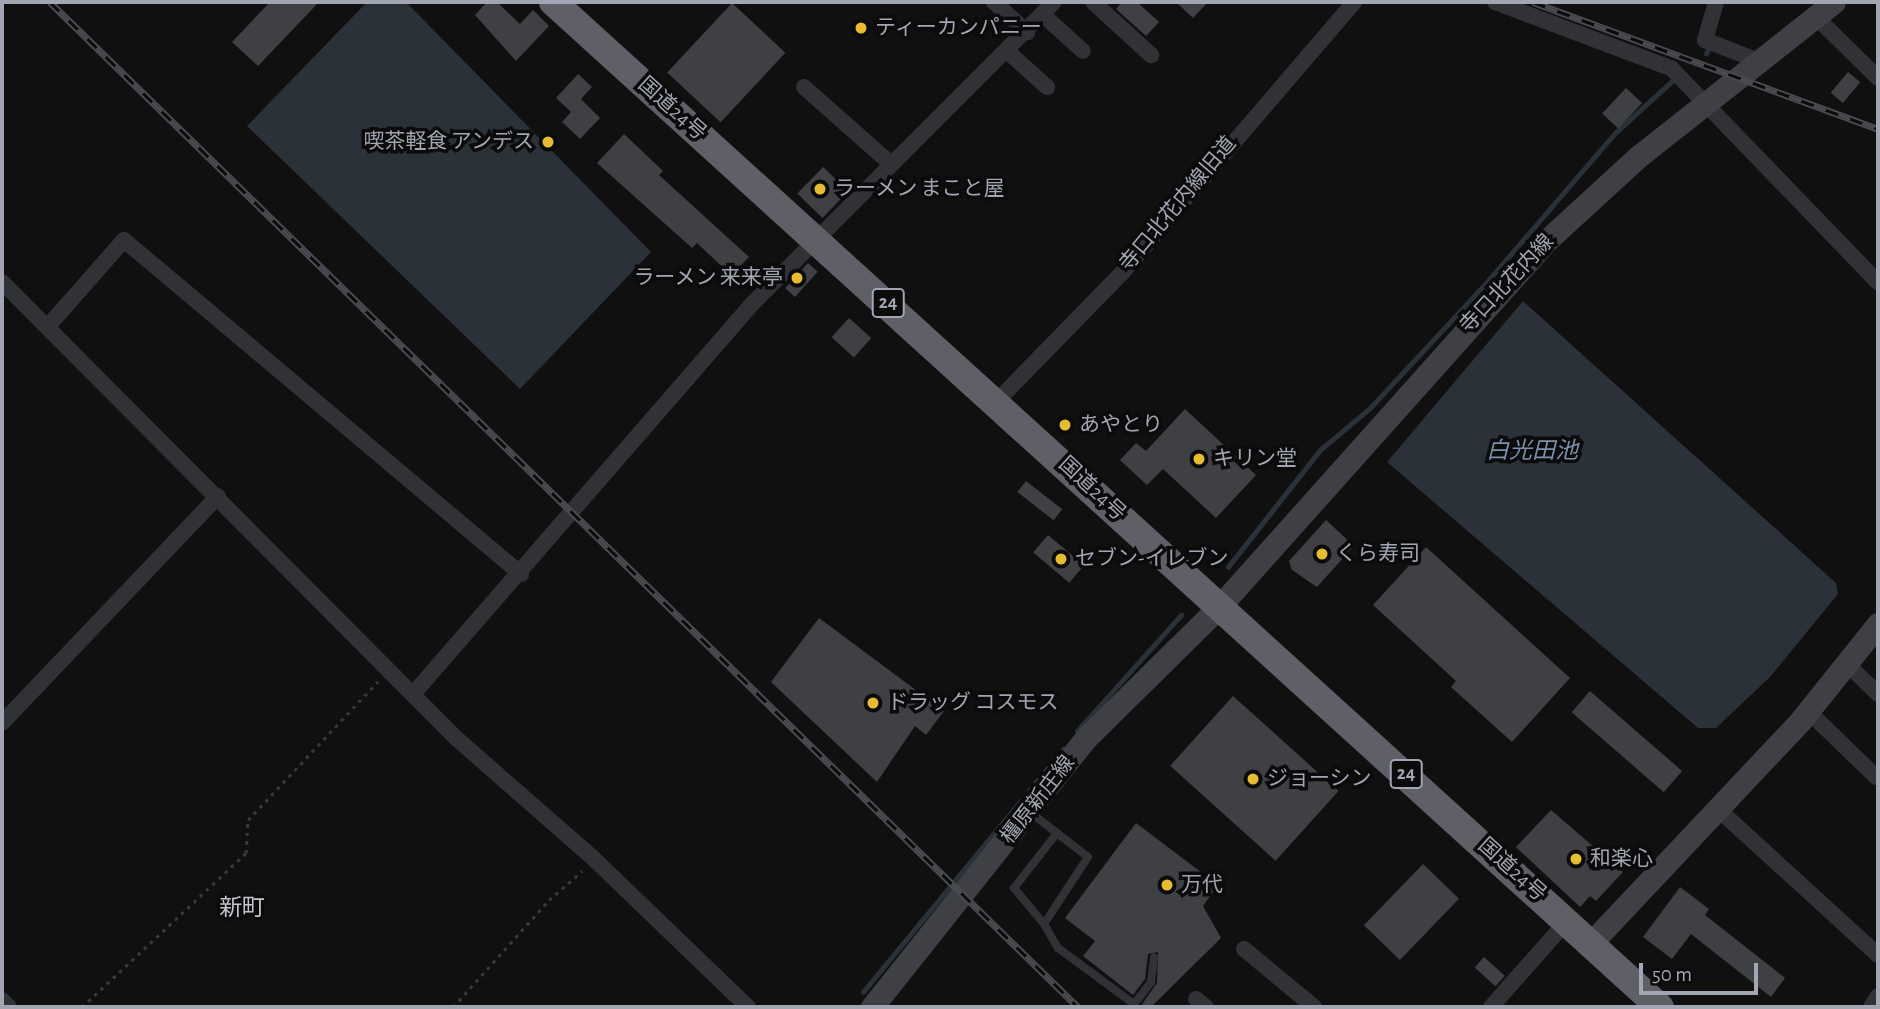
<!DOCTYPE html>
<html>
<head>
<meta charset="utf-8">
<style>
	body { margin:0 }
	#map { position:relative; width:1880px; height:1009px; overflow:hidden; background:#101011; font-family:"Alegreya Sans","Noto Sans JP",sans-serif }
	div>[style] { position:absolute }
	.water>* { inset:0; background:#2a3139 }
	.stream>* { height:4.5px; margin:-2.25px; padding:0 2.25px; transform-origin:2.25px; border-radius:2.25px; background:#2a3139 }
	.building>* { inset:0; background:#3f4044; transform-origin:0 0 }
	.path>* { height:2.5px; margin-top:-1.25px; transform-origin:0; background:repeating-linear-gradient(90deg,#37383d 0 3.5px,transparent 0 8.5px) }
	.lane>* { height:8px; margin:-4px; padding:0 4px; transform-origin:4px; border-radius:4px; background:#313236 }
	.street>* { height:16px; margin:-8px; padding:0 8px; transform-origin:8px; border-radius:8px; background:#313236 }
	.secondary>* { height:23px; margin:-11.5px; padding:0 11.5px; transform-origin:11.5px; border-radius:11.5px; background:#3f4046 }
	.highway>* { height:28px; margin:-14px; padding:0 14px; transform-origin:14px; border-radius:14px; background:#5e5f67 }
	.rail>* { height:7px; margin-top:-3.5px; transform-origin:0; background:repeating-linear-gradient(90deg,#0b0b0c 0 13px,#4a4b51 0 26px); box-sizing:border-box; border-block:2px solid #4a4b51 }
	.dots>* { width:19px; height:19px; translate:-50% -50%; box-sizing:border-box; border:4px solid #0b0b0c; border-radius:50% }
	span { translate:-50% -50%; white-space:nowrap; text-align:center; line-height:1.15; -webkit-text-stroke:7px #0b0b0c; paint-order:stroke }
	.shield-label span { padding:2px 5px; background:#0b0b0c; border:2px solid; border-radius:5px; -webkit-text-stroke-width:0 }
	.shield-label { font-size:19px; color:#a2a5b2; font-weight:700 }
	.poi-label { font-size:21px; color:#a2a5b2 }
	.left { translate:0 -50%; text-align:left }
	.right { translate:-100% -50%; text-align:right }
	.street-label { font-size:21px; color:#a2a5b2 }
	.water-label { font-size:23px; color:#7a90ac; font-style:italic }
	.neighbourhood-label { font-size:23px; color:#c3c5ce }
	.frame { position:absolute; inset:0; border:4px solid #a2a5b2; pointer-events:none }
	.scale { position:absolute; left:1639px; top:963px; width:119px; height:32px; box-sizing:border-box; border:4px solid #a2a5b2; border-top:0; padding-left:9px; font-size:21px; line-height:24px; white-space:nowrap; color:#a2a5b2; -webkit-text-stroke:5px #0b0b0c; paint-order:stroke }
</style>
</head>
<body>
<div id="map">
	<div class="water">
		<div style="clip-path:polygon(367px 2px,406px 2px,651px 252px,520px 389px,247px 126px)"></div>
		<div style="clip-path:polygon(1523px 301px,1836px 583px,1838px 594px,1770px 677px,1716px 728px,1698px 728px,1387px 462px)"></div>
	</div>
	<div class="stream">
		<div style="left:1706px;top:54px;width:8px;rotate:-67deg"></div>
		<div style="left:1228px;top:567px;width:149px;rotate:-51.8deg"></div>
		<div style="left:1320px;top:450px;width:65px;rotate:-40deg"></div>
		<div style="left:1370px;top:408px;width:171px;rotate:-47.1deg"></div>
		<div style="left:1486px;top:283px;width:196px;rotate:-49.3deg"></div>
		<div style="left:1614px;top:134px;width:79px;rotate:-42.4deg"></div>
		<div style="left:1077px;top:731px;width:156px;rotate:-48.1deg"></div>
		<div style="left:863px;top:992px;width:315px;rotate:-50.5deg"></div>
	</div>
	<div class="building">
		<div style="clip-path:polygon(270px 2px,319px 2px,258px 66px,232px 42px)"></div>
		<div style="clip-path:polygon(487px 2px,497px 2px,520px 24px,533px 10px,549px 26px,516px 61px,475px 15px)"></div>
		<div style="clip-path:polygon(1122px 2px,1137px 2px,1159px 22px,1146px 36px,1116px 9px)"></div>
		<div style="clip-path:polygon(1176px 2px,1208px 2px,1193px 18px)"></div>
		<div style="left:732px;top:3px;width:73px;height:95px;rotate:43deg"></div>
		<div style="left:1848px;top:72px;width:16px;height:27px;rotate:40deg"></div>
		<div style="clip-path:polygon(578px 74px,592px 87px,581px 99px,600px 118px,580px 139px,562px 122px,571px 112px,556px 98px)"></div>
		<div style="left:1626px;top:88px;width:22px;height:35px;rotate:43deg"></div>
		<div style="clip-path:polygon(624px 134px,663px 171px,659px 175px,749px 257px,731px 275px,697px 243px,692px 248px,597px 163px)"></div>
		<div style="left:823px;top:167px;width:35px;height:37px;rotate:44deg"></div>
		<div style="left:808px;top:263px;width:13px;height:34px;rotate:42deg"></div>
		<div style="left:849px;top:318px;width:30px;height:26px;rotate:42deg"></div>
		<div style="clip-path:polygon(1185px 409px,1256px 475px,1216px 518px,1163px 469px,1147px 485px,1120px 460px,1136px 443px,1146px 451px)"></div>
		<div style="left:1026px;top:481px;width:46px;height:14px;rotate:38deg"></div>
		<div style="clip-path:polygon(1326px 520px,1354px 546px,1317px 587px,1292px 570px,1289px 561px)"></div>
		<div style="left:1048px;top:535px;width:47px;height:23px;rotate:40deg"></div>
		<div style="clip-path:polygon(1426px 547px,1570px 678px,1512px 742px,1451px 687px,1456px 681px,1373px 605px)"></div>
		<div style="clip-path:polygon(819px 618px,944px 711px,926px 735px,915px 726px,877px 782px,771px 682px)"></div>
		<div style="left:1590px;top:691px;width:122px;height:28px;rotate:41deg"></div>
		<div style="left:1233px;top:696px;width:142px;height:94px;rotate:42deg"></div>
		<div style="clip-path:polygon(1551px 810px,1623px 872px,1596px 901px,1590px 896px,1580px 907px,1516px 847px)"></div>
		<div style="clip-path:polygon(1136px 823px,1218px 885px,1203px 906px,1221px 938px,1151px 1007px,1140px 1007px,1157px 983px,1158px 952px,1148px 954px,1145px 979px,1133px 995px,1083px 956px,1095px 941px,1065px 918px)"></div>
		<div style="left:1423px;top:864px;width:50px;height:85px;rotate:44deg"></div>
		<div style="clip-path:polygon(1680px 887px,1709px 909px,1705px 915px,1785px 978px,1771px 997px,1691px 934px,1672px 959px,1643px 937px)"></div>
		<div style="left:1484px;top:957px;width:28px;height:14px;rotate:42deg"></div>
	</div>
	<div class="path">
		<div style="left:82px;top:1007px;width:225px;rotate:-43.2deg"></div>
		<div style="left:246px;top:853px;width:33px;rotate:-87deg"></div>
		<div style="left:248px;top:820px;width:190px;rotate:-46.9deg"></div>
		<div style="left:453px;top:1007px;width:144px;rotate:-48.1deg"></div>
		<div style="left:549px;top:900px;width:44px;rotate:-41.3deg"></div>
	</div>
	<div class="lane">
		<div style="left:1031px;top:813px;width:72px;rotate:37.7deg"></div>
		<div style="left:1088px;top:857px;width:80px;rotate:123.3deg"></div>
		<div style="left:1044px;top:924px;width:47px;rotate:-129.8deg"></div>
		<div style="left:1014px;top:888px;width:70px;rotate:-52deg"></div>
		<div style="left:1044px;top:924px;width:28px;rotate:60deg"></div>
		<div style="left:1058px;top:948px;width:94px;rotate:36.4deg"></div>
		<div style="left:1134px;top:1004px;width:28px;rotate:-52deg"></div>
		<div style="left:1151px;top:982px;width:25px;rotate:-83deg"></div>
	</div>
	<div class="street">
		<div style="left:994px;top:2px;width:45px;rotate:42.3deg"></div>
		<div style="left:1093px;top:2px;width:79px;rotate:42.4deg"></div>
		<div style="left:1495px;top:2px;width:188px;rotate:20.6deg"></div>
		<div style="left:1671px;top:68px;width:298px;rotate:46deg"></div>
		<div style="left:1716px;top:2px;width:40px;rotate:106deg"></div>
		<div style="left:1705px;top:40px;width:60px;rotate:21.4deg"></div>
		<div style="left:1042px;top:14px;width:55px;rotate:42.1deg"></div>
		<div style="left:1817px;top:18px;width:86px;rotate:44.5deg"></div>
		<div style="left:1007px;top:51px;width:54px;rotate:42deg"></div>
		<div style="left:804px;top:87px;width:115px;rotate:41.5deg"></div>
		<div style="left:2px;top:282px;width:643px;rotate:45.13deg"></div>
		<div style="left:456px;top:738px;width:182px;rotate:41.2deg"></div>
		<div style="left:593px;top:858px;width:215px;rotate:43.9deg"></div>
		<div style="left:49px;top:325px;width:113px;rotate:-48.6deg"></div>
		<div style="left:124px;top:240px;width:519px;rotate:40.07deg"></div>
		<div style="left:997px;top:401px;width:179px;rotate:-45.7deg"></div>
		<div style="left:1122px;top:273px;width:357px;rotate:-49.4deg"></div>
		<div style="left:1846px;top:663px;width:45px;rotate:44.1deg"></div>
		<div style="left:414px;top:693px;width:515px;rotate:-49.01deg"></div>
		<div style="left:752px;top:304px;width:427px;rotate:-45deg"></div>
		<div style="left:1808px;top:711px;width:95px;rotate:44.1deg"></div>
		<div style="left:2px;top:723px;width:313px;rotate:-46.4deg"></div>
		<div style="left:1718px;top:809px;width:217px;rotate:42.4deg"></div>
		<div style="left:1244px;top:949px;width:91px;rotate:39.6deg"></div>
		<div style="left:1196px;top:999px;width:13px;rotate:39deg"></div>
		<div style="left:2px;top:1000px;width:10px;rotate:45deg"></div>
		<div style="left:1491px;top:1007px;width:116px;rotate:-48.5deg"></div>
		<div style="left:1871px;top:1007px;width:13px;rotate:-58deg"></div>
	</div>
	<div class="secondary">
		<div style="left:1592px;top:942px;width:305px;rotate:-46.7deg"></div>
		<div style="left:1801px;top:720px;width:123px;rotate:-51.3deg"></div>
		<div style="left:872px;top:1007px;width:344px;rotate:-51.5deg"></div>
		<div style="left:1086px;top:738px;width:187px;rotate:-44.6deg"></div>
		<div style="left:1219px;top:607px;width:488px;rotate:-48.2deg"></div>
		<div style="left:1544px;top:243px;width:129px;rotate:-42.5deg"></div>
		<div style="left:1639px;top:156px;width:248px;rotate:-38.3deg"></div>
	</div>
	<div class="highway">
		<div style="left:553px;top:2px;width:1495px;rotate:42.24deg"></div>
	</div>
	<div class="rail">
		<div style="left:50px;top:2px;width:1438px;rotate:44.35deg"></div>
		<div style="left:1533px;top:2px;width:368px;rotate:20.2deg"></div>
	</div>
	<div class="dots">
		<div style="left:861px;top:28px;background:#e8bc31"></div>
		<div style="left:548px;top:142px;background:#e8bc31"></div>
		<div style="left:820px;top:189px;background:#e8bc31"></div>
		<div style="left:797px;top:278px;background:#e8bc31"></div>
		<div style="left:1065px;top:425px;background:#e8bc31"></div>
		<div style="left:1199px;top:459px;background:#e8bc31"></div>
		<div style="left:1322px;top:554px;background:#e8bc31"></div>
		<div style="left:1061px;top:559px;background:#e8bc31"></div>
		<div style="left:873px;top:703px;background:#e8bc31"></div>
		<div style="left:1253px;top:779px;background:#e8bc31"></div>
		<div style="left:1576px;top:859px;background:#e8bc31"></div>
		<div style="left:1167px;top:885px;background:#e8bc31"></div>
	</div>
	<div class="shield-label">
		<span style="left:888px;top:303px">24</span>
		<span style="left:1406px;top:774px">24</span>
	</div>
	<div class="poi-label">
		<span class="left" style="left:875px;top:28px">ティーカンパニー</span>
		<span class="right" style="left:534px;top:142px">喫茶軽食 アンデス</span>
		<span class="left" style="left:834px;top:189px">ラーメン まこと屋</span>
		<span class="right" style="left:783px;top:278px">ラーメン 来来亭</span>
		<span class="left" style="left:1079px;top:425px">あやとり</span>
		<span class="left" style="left:1213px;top:459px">キリン堂</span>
		<span class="left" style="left:1336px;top:554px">くら寿司</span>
		<span class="left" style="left:1075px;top:559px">セブン-イレブン</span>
		<span class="left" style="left:887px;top:703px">ドラッグ コスモス</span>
		<span class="left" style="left:1267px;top:779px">ジョーシン</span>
		<span class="left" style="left:1590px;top:859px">和楽心</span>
		<span class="left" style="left:1181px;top:885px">万代</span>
	</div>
	<div class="street-label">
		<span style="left:672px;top:109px;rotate:42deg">国道24号</span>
		<span style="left:1178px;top:204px;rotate:-50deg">寺口北花内線旧道</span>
		<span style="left:1507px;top:284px;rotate:-47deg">寺口北花内線</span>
		<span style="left:1092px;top:489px;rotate:43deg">国道24号</span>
		<span style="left:1038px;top:800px;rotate:-52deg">橿原新庄線</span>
		<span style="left:1512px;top:870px;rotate:42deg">国道24号</span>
	</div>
	<div class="water-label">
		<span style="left:1532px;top:452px">白光田池</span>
	</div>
	<div class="neighbourhood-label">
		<span style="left:242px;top:909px">新町</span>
	</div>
	<div class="frame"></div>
	<div class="scale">50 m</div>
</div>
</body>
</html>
